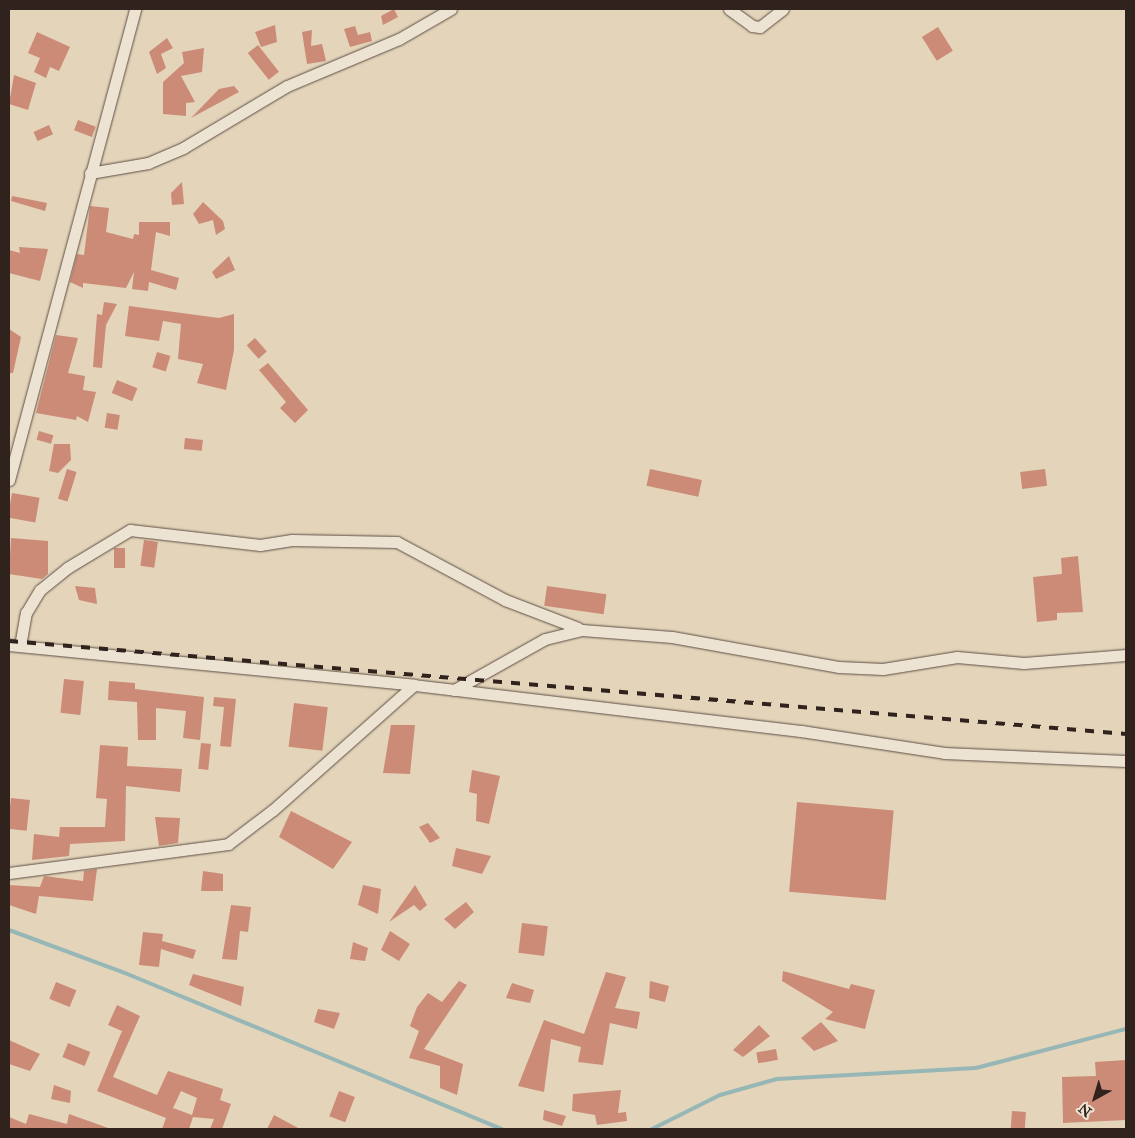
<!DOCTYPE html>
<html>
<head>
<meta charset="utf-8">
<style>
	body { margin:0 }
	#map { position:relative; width:1135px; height:1138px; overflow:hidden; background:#e4d4ba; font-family:"IM FELL Great Primer",serif }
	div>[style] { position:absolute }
	.stream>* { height:4px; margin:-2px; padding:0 2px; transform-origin:2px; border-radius:2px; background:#96b7b5 }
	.building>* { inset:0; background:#cb8b77; transform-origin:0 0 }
	.roads { filter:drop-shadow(0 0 1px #5d4e44) drop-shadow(0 0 1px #5d4e44) }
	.minor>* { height:11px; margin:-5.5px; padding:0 5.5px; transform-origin:5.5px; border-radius:5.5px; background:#ede3d2 }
	.rail>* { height:4px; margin-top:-2px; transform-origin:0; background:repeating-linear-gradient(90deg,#30221c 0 9px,transparent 0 18px) }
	span { translate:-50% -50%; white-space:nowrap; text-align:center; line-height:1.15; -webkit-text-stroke:4px #ede3d2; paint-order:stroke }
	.frame { position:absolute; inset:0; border:10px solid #30221c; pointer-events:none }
	.north { position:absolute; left:1070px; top:1073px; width:50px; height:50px; -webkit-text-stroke:4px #ede3d2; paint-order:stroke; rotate:219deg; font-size:14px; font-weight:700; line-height:20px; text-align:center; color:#30221c }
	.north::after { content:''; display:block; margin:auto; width:18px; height:22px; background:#30221c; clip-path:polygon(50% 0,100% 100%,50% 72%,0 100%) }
</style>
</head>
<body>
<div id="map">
	<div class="stream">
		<div style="left:9px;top:930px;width:124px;rotate:20.3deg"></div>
		<div style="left:125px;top:973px;width:408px;rotate:22.5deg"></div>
		<div style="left:652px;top:1129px;width:76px;rotate:-26.6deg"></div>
		<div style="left:720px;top:1095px;width:59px;rotate:-15.7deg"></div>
		<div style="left:777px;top:1079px;width:199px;rotate:-3.2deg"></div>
		<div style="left:976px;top:1068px;width:155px;rotate:-14.6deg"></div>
	</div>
	<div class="building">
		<div style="clip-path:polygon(394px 9px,398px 17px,383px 25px,381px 16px)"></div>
		<div style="clip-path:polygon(275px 25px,277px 42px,261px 47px,255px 32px)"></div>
		<div style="clip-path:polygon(355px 26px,358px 35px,370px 32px,372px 41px,350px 47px,344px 29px)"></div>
		<div style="left:938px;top:27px;width:28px;height:19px;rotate:58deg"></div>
		<div style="clip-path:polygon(312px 30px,311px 46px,322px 44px,326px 61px,307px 64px,302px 32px)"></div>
		<div style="clip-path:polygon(37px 32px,70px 47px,59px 71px,50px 67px,46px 78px,34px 72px,40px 58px,28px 53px)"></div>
		<div style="clip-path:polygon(167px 38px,173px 48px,161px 54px,166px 68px,157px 74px,149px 52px)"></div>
		<div style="left:258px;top:45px;width:34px;height:13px;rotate:52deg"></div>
		<div style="clip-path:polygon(204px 48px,202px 72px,181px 76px,195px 102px,186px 103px,186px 116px,163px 114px,163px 82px,184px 63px,182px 52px)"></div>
		<div style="clip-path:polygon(14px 75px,36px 83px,28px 110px,9px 104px)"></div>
		<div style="clip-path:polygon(234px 86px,239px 92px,191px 118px,219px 89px)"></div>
		<div style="left:78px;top:120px;width:19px;height:11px;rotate:21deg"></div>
		<div style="left:49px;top:125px;width:10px;height:17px;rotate:66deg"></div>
		<div style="clip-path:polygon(182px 182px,184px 204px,172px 205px,171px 193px)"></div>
		<div style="clip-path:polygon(12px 196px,47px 203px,45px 211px,11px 201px)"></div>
		<div style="clip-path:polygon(203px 202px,223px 221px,225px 229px,216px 235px,213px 220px,199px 224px,193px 214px)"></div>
		<div style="clip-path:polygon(90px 206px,109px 208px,106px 232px,133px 239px,134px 234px,139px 235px,139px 222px,170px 222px,170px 236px,156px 232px,151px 270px,179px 278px,176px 290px,149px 282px,148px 291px,132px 289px,134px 272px,126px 288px,83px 283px,83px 288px,70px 282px,77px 254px,84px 255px)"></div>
		<div style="clip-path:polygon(19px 247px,48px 249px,40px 281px,9px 273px,9px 250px,20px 253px)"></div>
		<div style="clip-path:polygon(229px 256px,235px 270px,216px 279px,212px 272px)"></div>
		<div style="clip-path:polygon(104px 302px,117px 304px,106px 325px,102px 368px,93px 367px,97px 314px,102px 315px)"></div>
		<div style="clip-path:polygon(129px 306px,219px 318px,234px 314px,234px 350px,226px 390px,197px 383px,203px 364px,178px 359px,181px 324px,163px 321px,159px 341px,125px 336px)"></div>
		<div style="clip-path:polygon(9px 329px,21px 337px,13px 373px,9px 373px)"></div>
		<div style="clip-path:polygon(56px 335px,78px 338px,68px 373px,85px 376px,83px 390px,96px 392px,88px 422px,77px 416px,76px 420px,36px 413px)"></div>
		<div style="left:255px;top:338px;width:18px;height:11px;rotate:49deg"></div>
		<div style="left:157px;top:352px;width:14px;height:16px;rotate:17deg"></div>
		<div style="clip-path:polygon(268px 363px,308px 410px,295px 423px,280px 408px,286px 402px,259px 370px)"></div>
		<div style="left:117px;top:380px;width:22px;height:14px;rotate:22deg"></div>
		<div style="left:107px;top:413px;width:13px;height:15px;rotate:9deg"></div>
		<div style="left:39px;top:431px;width:15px;height:9px;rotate:16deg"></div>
		<div style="left:185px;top:438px;width:18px;height:11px;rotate:6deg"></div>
		<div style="clip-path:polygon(54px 444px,70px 444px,71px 460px,58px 473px,49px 471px)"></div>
		<div style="left:67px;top:469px;width:10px;height:31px;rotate:17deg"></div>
		<div style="left:650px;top:469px;width:53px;height:17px;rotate:12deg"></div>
		<div style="left:1045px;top:469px;width:17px;height:25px;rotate:83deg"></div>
		<div style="left:12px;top:493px;width:28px;height:25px;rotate:10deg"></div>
		<div style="clip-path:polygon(11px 538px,48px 541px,48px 574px,42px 579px,9px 574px)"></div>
		<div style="left:144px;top:540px;width:14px;height:26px;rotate:8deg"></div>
		<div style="left:114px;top:548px;width:11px;height:20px"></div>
		<div style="clip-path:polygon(1078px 556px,1083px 612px,1057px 613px,1057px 620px,1037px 622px,1033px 577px,1062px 574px,1061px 558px)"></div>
		<div style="clip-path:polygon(75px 586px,95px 588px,97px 604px,79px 600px)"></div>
		<div style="left:547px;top:586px;width:60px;height:20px;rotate:8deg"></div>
		<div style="left:64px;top:679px;width:20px;height:34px;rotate:6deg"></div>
		<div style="clip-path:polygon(109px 681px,135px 683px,135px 689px,204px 697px,200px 740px,183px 738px,186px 711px,156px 708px,156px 740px,138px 740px,137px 702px,108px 700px)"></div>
		<div style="clip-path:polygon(214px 697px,236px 699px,231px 747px,220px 746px,224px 707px,213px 706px)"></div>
		<div style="left:294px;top:703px;width:34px;height:44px;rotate:7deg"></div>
		<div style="clip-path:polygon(391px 725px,415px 725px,410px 774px,383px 773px)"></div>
		<div style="left:201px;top:743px;width:10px;height:26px;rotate:6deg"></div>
		<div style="clip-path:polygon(100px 745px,128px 747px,127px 766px,182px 769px,180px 792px,126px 786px,125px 841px,70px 844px,69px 856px,32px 860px,34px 834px,59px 837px,60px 827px,105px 827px,107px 799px,96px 798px)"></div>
		<div style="clip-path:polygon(472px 770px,500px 776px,489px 824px,476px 821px,477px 794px,469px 792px)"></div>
		<div style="left:11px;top:798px;width:19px;height:31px;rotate:6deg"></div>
		<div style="left:797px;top:802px;width:97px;height:90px;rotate:5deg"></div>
		<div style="clip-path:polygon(291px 811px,352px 842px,333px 869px,279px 837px)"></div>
		<div style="clip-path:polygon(155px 817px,180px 818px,178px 843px,159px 846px)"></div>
		<div style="clip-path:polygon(428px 823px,440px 838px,430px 843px,419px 827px)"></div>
		<div style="clip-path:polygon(456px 848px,491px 856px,482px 874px,452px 866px)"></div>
		<div style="clip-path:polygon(97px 869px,93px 901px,39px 896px,36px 914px,9px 905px,9px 885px,40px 887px,44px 876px,83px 881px,84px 871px)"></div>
		<div style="clip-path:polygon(203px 871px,223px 874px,223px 891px,201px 891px)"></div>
		<div style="clip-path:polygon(363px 885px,381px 889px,378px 914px,358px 905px)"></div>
		<div style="clip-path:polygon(415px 885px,427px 905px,420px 911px,414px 905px,389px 922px)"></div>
		<div style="clip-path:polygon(466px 902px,474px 912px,455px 929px,444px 919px)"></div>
		<div style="clip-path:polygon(231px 905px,251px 907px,248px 932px,240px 931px,237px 960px,222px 959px)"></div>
		<div style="left:522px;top:923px;width:26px;height:30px;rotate:7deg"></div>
		<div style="clip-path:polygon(390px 931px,410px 944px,399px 961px,381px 950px)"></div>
		<div style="clip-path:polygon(143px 932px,163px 934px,162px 941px,196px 950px,193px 959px,161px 949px,159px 967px,139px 965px)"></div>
		<div style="clip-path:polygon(353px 942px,368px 948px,365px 961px,350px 959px)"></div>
		<div style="clip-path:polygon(783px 971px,849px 989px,851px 984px,875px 990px,865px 1029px,825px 1019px,833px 1012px,782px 981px)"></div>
		<div style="clip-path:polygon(606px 972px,626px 977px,615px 1008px,640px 1012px,637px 1029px,610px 1023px,603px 1065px,578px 1062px,581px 1047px,551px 1039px,544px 1092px,518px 1086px,544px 1020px,584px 1034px)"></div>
		<div style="clip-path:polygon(193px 974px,244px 987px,241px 1006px,189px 985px)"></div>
		<div style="clip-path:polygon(459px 981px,467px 985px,424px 1049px,463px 1064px,457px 1095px,440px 1088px,440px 1066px,409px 1058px,419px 1031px,410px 1026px,417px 1007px,428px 993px,442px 1002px)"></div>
		<div style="clip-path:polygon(650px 981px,669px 986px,665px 1002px,649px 998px)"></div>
		<div style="left:56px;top:982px;width:22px;height:18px;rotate:22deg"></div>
		<div style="clip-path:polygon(512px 983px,534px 990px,530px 1003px,506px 998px)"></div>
		<div style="clip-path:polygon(evenodd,117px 1005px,140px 1016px,113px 1077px,157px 1095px,168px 1071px,223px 1089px,220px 1100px,231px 1104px,222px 1129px,210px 1129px,214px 1119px,193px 1117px,189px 1129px,162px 1129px,166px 1118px,97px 1091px,122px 1031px,108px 1025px,117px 1005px,181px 1091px,197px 1098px,192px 1115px,173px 1108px,181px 1091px)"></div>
		<div style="clip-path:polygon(318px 1009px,340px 1013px,334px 1029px,314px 1022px)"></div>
		<div style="clip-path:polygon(821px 1022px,838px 1041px,814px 1051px,801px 1038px)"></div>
		<div style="clip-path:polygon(759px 1025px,770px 1036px,743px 1057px,733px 1050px)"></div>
		<div style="clip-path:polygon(9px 1040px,40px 1054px,30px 1071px,9px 1064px)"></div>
		<div style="left:68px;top:1043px;width:24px;height:15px;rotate:22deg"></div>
		<div style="left:776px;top:1049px;width:11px;height:20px;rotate:80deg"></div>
		<div style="clip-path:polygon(1126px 1060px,1126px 1120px,1063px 1123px,1062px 1077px,1096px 1076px,1095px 1062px)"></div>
		<div style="clip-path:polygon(54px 1085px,71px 1091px,70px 1103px,51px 1099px)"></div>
		<div style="clip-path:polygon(621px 1090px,618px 1113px,626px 1112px,627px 1121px,597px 1125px,595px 1115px,572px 1111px,573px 1094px)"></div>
		<div style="left:339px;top:1091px;width:17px;height:27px;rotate:21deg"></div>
		<div style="clip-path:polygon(544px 1110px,566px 1116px,562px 1126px,543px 1120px)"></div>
		<div style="left:1012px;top:1111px;width:14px;height:18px;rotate:4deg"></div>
		<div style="clip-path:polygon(29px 1114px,67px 1124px,69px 1114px,111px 1129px,9px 1129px,9px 1117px,26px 1124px)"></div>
		<div style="clip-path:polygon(274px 1115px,300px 1129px,267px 1129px)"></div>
	</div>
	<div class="roads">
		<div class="minor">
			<div style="left:729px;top:9px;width:29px;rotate:36deg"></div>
			<div style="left:752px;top:26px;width:8px;rotate:7deg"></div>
			<div style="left:760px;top:27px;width:29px;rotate:-38deg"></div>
			<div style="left:90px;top:173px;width:59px;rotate:-9.8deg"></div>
			<div style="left:148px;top:163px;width:38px;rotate:-23deg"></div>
			<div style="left:183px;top:148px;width:121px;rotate:-30.8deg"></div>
			<div style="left:287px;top:86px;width:121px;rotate:-22.8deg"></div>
			<div style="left:399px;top:39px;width:60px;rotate:-30deg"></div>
			<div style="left:9px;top:480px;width:488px;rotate:-75deg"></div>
			<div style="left:9px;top:645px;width:407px;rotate:5.6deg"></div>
			<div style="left:414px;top:685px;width:390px;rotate:6.8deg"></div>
			<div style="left:801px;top:731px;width:145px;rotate:8.7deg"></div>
			<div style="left:944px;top:753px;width:182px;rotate:2.5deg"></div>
			<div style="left:20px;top:646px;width:34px;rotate:-80deg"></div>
			<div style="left:26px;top:613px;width:27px;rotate:-59deg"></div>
			<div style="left:40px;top:590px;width:35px;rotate:-39deg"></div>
			<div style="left:67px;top:568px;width:74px;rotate:-31.1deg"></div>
			<div style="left:130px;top:530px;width:131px;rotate:6.6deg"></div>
			<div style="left:260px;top:545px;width:32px;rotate:-9deg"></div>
			<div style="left:292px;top:540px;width:105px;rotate:1.1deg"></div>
			<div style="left:397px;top:542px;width:123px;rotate:28.2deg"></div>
			<div style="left:505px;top:600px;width:78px;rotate:21deg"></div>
			<div style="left:454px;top:690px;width:104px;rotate:-29.3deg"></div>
			<div style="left:545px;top:639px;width:38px;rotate:-14deg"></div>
			<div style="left:582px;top:630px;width:90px;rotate:4.4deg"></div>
			<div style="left:672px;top:637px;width:170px;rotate:10.2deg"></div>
			<div style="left:839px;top:667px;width:44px;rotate:2.6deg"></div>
			<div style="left:883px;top:669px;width:75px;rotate:-9.2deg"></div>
			<div style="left:957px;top:657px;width:67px;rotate:5.1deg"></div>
			<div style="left:1024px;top:663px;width:102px;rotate:-4.5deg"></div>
			<div style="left:9px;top:873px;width:221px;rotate:-7.5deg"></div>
			<div style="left:228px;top:844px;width:56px;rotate:-37.1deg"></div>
			<div style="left:273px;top:810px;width:188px;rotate:-41.6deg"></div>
		</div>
	</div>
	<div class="rail">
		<div style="left:9px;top:641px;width:1121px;rotate:4.76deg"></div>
	</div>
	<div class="frame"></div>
	<div class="north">N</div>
</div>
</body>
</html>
